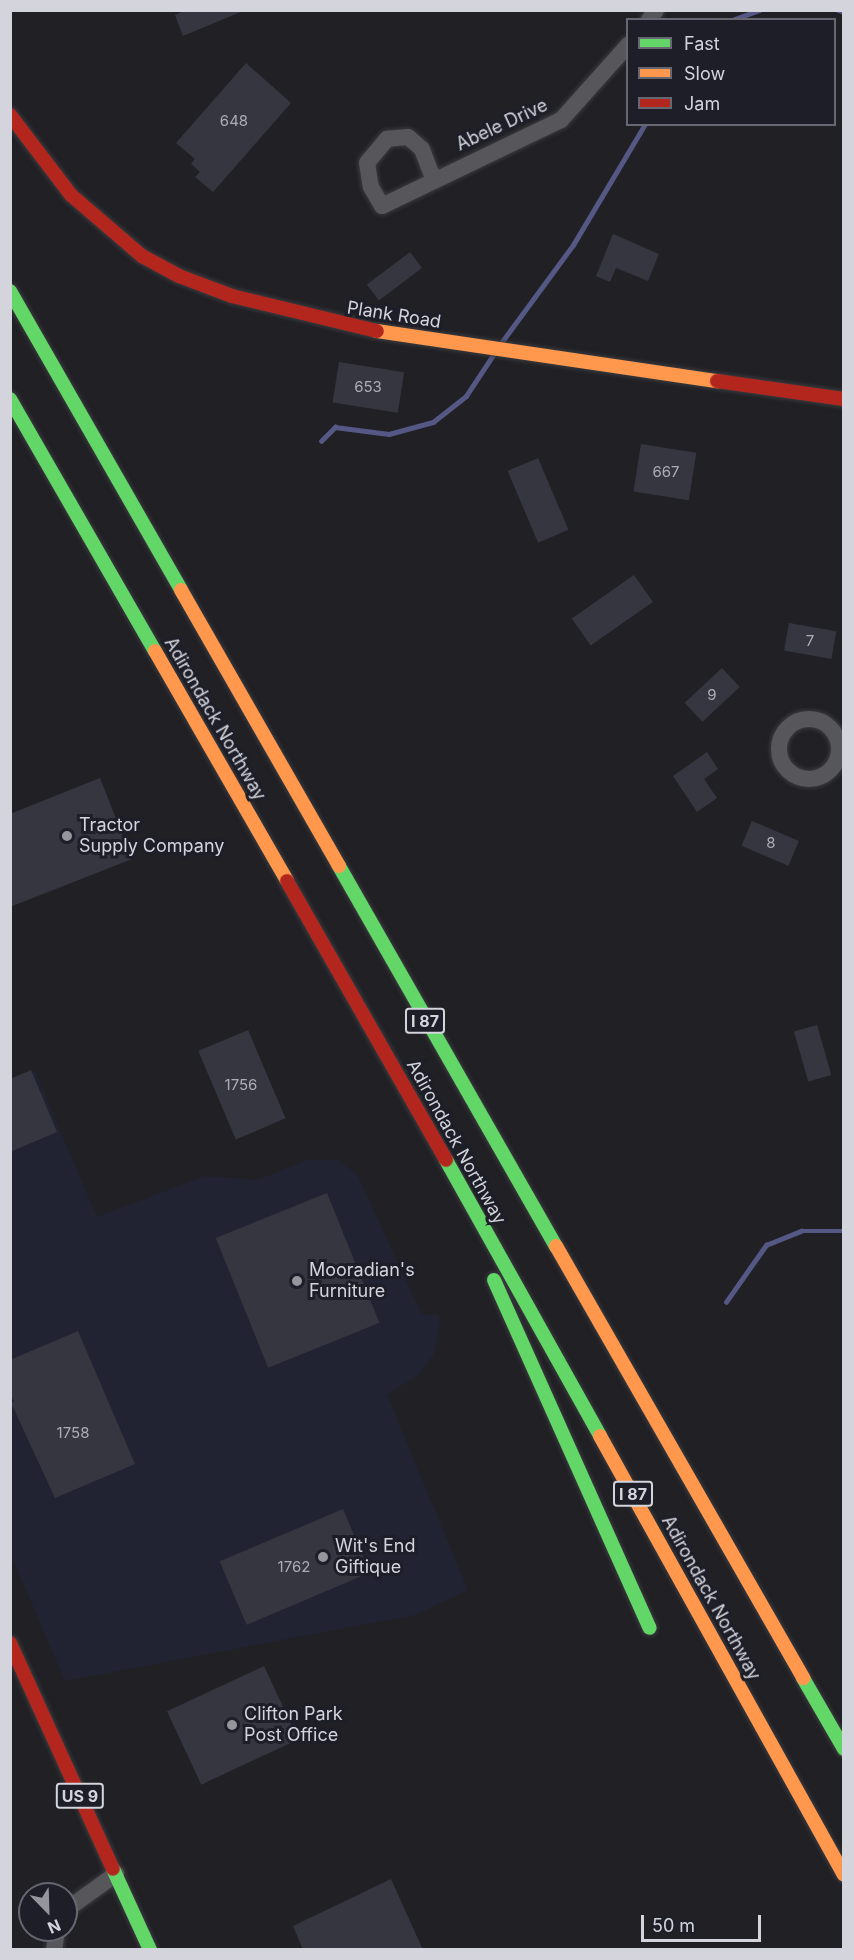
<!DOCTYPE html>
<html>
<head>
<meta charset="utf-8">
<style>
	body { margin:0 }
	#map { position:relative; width:854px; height:1960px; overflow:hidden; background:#202025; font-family:Inter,sans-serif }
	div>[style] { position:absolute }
	.built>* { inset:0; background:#222332 }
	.stream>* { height:4.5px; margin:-2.25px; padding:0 2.25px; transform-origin:2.25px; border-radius:2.25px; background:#555885 }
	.building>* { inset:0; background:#363640; transform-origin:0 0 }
	.roads { filter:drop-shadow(0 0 2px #3a3b3f) drop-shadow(0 0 2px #3a3b3f) }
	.street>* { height:16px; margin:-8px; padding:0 8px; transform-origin:8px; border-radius:8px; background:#57575b }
	.street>.ring { margin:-8px; padding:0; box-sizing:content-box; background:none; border:16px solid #57575b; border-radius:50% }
	.fast>* { height:14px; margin:-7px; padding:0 7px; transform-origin:7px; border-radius:7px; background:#63d668 }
	.slow>* { height:14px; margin:-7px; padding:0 7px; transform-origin:7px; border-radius:7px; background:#ff974d }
	.jam>* { height:14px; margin:-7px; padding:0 7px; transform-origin:7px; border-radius:7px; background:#b3261e }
	.dots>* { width:16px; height:16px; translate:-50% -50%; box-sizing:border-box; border:3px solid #1d1e28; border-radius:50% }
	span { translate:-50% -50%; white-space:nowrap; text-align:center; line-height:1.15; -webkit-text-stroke:6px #1d1e28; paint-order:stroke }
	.number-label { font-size:15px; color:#acadb5 }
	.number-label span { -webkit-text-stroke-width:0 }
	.shield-label span { padding:2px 4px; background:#1d1e28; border:2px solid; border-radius:4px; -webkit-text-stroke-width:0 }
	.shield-label { font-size:16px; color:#d4d5dc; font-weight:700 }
	.street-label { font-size:18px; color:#d4d5dc }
	.poi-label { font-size:18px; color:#d4d5dc }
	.left { translate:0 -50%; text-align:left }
	.frame { position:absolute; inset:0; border:12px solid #d4d5dc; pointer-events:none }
	.legend { position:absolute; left:626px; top:18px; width:210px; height:108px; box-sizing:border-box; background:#1d1e28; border:2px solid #666770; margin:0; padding:8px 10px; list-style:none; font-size:18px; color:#d4d5dc }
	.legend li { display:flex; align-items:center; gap:12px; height:30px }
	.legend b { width:30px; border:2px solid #666770 }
	.north { position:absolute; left:18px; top:1882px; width:60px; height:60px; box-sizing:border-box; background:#1d1e28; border:2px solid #666770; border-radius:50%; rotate:157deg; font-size:16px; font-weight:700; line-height:24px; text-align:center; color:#d4d5dc }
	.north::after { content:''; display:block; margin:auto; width:21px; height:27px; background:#95969c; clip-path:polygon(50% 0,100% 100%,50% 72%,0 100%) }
	.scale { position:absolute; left:641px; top:1915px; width:120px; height:27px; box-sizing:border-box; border:3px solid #d4d5dc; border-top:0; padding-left:8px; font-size:18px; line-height:21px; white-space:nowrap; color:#d4d5dc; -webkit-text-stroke:4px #1d1e28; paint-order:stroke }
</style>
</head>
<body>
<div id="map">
	<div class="built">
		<div style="clip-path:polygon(35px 1072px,97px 1217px,205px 1176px,257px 1180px,308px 1160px,337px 1160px,357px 1174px,422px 1315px,438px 1314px,440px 1323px,434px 1354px,418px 1375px,387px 1395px,468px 1590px,415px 1615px,65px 1681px,11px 1555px,10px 1081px)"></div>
	</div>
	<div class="stream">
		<div style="left:838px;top:10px;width:6px;rotate:18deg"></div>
		<div style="left:732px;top:20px;width:29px;rotate:-20deg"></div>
		<div style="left:501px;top:343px;width:122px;rotate:-53.7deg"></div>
		<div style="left:573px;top:245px;width:141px;rotate:-59.2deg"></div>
		<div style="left:321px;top:441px;width:20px;rotate:-45deg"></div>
		<div style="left:335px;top:427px;width:54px;rotate:7.4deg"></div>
		<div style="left:389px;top:434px;width:46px;rotate:-15.3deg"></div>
		<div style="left:433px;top:422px;width:42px;rotate:-38.2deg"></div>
		<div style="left:466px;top:396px;width:49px;rotate:-56.6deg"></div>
		<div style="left:726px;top:1302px;width:70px;rotate:-54.9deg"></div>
		<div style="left:766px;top:1245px;width:38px;rotate:-22deg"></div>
		<div style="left:801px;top:1231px;width:43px"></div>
	</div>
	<div class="building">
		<div style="clip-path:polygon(186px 10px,243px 10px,243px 11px,183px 36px,175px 15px)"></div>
		<div style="clip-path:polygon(246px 63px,291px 103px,213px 192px,195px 177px,200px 172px,191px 164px,195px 159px,176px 143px)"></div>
		<div style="clip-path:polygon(613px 234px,659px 254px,648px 281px,616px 268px,610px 282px,596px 276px)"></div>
		<div style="left:410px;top:252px;width:20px;height:54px;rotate:53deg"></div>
		<div style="left:339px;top:362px;width:66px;height:41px;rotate:9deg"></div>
		<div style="left:641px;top:444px;width:56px;height:48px;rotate:9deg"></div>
		<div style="left:538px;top:458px;width:78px;height:33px;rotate:67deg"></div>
		<div style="left:634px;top:575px;width:33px;height:76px;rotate:55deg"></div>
		<div style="left:789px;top:623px;width:48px;height:28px;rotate:10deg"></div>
		<div style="left:722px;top:668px;width:26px;height:51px;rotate:47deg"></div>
		<div style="clip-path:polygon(707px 752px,718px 769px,704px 779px,717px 798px,697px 812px,673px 776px)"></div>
		<div style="clip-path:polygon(100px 778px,132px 859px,10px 907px,10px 814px)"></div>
		<div style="left:752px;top:821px;width:51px;height:27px;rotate:23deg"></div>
		<div style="left:817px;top:1025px;width:52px;height:24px;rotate:74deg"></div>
		<div style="left:248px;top:1030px;width:96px;height:54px;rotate:67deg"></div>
		<div style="clip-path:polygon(31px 1070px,57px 1132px,10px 1152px,10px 1079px)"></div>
		<div style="left:327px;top:1193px;width:140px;height:120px;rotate:68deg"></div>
		<div style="clip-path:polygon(78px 1331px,135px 1464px,55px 1498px,11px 1403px,14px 1402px,10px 1393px,10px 1360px)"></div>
		<div style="left:343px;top:1509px;width:69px;height:134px;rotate:67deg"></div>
		<div style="left:264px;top:1666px;width:81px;height:107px;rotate:65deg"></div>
		<div style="clip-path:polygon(391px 1879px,423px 1950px,303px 1950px,293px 1926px)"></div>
	</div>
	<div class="roads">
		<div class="street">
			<div style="left:649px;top:20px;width:12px;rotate:-55deg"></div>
			<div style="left:433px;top:178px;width:31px;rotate:-111deg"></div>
			<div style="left:422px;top:149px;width:18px;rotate:-139deg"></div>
			<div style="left:408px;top:137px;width:21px;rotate:175deg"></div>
			<div style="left:387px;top:139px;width:31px;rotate:130deg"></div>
			<div style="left:367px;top:163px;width:24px;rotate:81deg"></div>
			<div style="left:371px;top:187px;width:22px;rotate:60deg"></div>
			<div style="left:382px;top:206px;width:199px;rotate:-25.7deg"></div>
			<div style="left:561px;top:120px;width:101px;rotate:-48.2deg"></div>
			<div class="ring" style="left:779px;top:719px;width:44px;height:44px"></div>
			<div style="left:66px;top:1910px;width:62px;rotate:-35.8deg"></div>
			<div style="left:54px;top:1950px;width:20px;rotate:-81deg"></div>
		</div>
		<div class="fast">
			<div style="left:10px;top:291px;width:344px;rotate:60.2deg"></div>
			<div style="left:10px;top:399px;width:291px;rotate:60.1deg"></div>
			<div style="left:339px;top:866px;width:438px;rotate:60.3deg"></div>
			<div style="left:446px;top:1160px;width:316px;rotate:60.8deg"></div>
			<div style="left:494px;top:1280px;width:381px;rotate:65.9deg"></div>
			<div style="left:803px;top:1678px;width:82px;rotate:60deg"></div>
			<div style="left:113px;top:1869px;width:89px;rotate:65.4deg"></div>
		</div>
		<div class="slow">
			<div style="left:377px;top:331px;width:344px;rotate:8.4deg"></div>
			<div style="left:181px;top:590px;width:318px;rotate:60.2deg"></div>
			<div style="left:155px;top:651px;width:265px;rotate:60.1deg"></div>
			<div style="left:556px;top:1246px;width:498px;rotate:60.2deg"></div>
			<div style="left:600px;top:1436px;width:502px;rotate:60.93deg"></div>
		</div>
		<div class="jam">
			<div style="left:10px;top:115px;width:101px;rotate:52.7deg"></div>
			<div style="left:71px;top:195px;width:94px;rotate:40.7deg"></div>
			<div style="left:142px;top:256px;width:42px;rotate:28.4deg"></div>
			<div style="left:179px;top:276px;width:57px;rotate:20.7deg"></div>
			<div style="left:232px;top:296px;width:149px;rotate:13.6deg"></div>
			<div style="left:717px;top:381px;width:128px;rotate:8.1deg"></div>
			<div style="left:287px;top:881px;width:321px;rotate:60.3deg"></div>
			<div style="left:10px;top:1643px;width:248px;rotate:65.5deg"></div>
		</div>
	</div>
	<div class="dots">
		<div style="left:67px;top:836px;background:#95969c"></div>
		<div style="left:297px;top:1281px;background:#95969c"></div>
		<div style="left:323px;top:1557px;background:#95969c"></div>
		<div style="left:232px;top:1725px;background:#95969c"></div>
	</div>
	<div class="number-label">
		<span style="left:234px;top:121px">648</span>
		<span style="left:368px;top:387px">653</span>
		<span style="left:666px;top:472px">667</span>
		<span style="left:810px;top:641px">7</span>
		<span style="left:712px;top:695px">9</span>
		<span style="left:771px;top:843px">8</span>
		<span style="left:241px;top:1085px">1756</span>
		<span style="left:73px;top:1433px">1758</span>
		<span style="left:294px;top:1567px">1762</span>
	</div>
	<div class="shield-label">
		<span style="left:425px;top:1021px">I 87</span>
		<span style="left:633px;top:1494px">I 87</span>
		<span style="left:80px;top:1796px">US 9</span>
	</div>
	<div class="street-label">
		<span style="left:502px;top:125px;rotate:-25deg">Abele Drive</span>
		<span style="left:394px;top:315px;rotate:9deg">Plank Road</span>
		<span style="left:215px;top:719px;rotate:60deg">Adirondack Northway</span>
		<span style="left:456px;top:1142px;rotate:61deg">Adirondack Northway</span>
		<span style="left:711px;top:1598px;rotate:61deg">Adirondack Northway</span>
	</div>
	<div class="poi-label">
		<span class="left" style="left:79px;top:836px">Tractor<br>Supply Company</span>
		<span class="left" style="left:309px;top:1281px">Mooradian's<br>Furniture</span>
		<span class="left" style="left:335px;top:1557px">Wit's End<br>Giftique</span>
		<span class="left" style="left:244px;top:1725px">Clifton Park<br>Post Office</span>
	</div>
	<div class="frame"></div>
	<ul class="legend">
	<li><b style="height:8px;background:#63d668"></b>Fast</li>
	<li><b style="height:8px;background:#ff974d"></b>Slow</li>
	<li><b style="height:8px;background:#b3261e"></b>Jam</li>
	</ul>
	<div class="north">N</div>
	<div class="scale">50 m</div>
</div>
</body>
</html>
